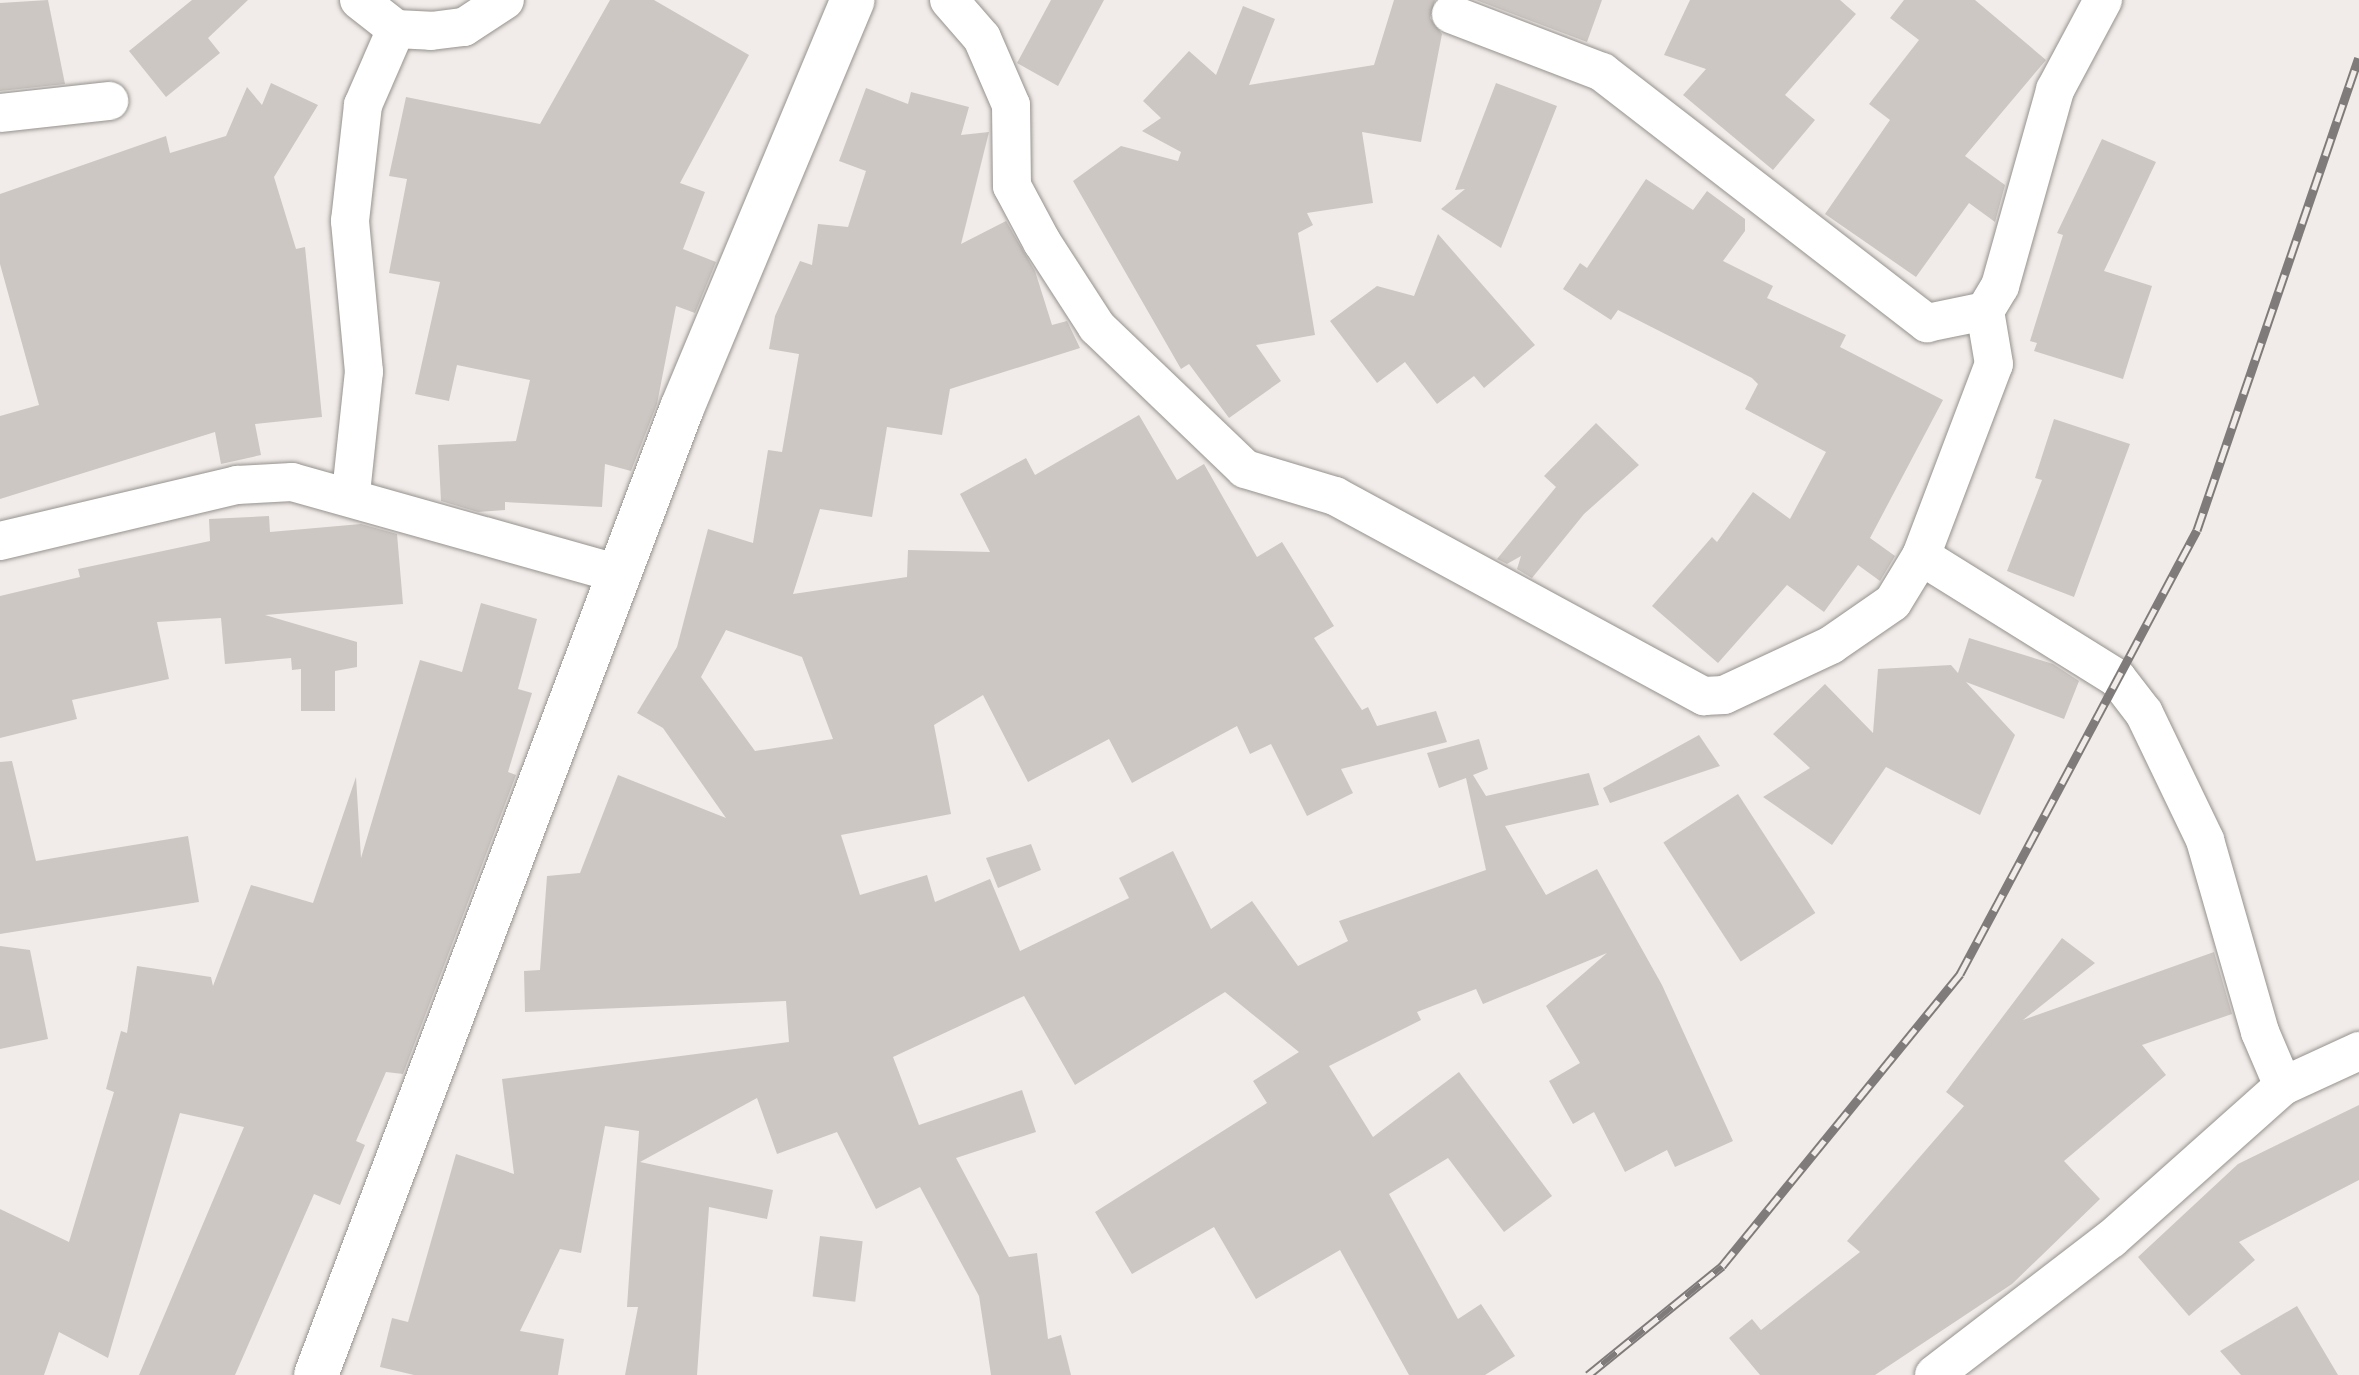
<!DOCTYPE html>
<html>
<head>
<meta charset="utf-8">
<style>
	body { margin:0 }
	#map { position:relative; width:2359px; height:1375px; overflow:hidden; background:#f1ece9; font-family:Arial,sans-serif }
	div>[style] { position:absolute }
	.building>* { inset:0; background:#ccc7c3; transform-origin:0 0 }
	.roads { filter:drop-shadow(0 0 2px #96928e) drop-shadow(0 0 2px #96928e) }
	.street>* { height:38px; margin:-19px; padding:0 19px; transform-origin:19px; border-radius:19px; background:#fff }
	.secondary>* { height:44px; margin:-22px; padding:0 22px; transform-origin:22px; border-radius:22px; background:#fff }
	.rail>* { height:9px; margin-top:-4.5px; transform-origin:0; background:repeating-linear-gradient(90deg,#f1ece9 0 18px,#7f7b7a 0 36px); box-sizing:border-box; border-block:2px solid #7f7b7a }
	span { translate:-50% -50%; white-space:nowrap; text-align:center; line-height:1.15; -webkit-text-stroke:8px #f1ece9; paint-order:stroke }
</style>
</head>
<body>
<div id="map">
	<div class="building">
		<div style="clip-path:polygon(48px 0,65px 84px,0 91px,0 3px)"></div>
		<div style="clip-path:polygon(192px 0,248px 0,208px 38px,220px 53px,166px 97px,129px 51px)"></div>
		<div style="clip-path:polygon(610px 0,654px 0,749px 55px,680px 183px,705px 192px,683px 249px,716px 262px,695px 313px,676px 306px,657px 404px,631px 471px,605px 464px,602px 507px,505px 502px,505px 510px,478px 512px,441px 501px,438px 445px,516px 441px,530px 380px,457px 365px,449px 401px,415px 394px,440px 282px,389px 273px,407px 179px,389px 176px,406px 97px,540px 124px)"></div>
		<div style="clip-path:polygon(1051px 0,1104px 0,1058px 86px,1017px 63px)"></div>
		<div style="clip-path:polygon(1394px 0,1435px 0,1430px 18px,1442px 34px,1421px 142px,1362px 132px,1373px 203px,1307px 213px,1313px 225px,1298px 233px,1315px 335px,1256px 345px,1281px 381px,1229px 418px,1189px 364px,1181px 369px,1073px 181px,1121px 146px,1178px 161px,1181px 152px,1142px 131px,1161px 118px,1143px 101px,1189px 51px,1216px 75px,1243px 6px,1275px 19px,1249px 85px,1374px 65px)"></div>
		<div style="clip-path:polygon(1476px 0,1602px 0,1587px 42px)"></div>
		<div style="clip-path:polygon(1690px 0,1840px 0,1856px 14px,1785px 95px,1815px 120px,1773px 170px,1683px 95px,1706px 69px,1664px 55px)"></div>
		<div style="clip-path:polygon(1904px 0,1975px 0,2046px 60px,1965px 156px,2005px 185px,1995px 222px,1969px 203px,1916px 277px,1825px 214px,1890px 120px,1869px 104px,1919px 40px,1890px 18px)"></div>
		<div style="clip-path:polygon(271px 83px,318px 105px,274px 177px,296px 249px,305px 247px,322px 417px,255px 424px,261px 455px,221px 464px,215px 432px,0 499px,0 416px,39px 405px,0 264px,0 194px,166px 136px,170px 153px,226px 136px,247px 87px,262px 105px)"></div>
		<div style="clip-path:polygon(1496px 83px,1557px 106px,1501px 248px,1441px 209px,1465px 189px,1455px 190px)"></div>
		<div style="clip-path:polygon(evenodd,866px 88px,908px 104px,911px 92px,969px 107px,961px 135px,989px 132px,961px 244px,1006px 221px,1035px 271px,1052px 325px,1067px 321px,1080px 348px,950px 389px,942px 435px,887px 427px,872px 517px,820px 509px,793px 594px,907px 577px,908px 550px,990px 552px,960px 494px,1026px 458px,1035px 475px,1139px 415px,1177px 480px,1204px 464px,1257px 557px,1282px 542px,1334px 626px,1314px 638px,1362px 710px,1368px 707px,1377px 726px,1436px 711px,1447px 742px,1341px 769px,1353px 793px,1307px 816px,1271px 744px,1250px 754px,1237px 726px,1132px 783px,1109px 739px,1028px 782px,983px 695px,934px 725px,951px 814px,841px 835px,860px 895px,927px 875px,935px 902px,990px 879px,1020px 951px,1129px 898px,1119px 878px,1173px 851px,1211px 929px,1252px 901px,1298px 966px,1348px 941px,1339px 921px,1486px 870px,1466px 778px,1439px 788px,1427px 753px,1479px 739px,1488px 769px,1473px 775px,1486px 796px,1589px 773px,1599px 805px,1505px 826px,1546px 895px,1597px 869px,1662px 985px,1733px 1141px,1675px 1167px,1667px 1150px,1625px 1172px,1594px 1112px,1573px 1124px,1549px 1081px,1580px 1063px,1546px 1006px,1607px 953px,1483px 1004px,1476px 989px,1417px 1012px,1421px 1020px,1329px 1066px,1373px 1137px,1459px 1072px,1552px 1196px,1504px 1232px,1448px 1158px,1389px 1194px,1458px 1319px,1481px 1304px,1515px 1356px,1485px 1375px,1409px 1375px,1340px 1250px,1256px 1299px,1214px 1227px,1132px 1274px,1095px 1212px,1267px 1103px,1253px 1081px,1299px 1052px,1225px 992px,1075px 1085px,1024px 996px,893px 1057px,919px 1125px,1022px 1090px,1036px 1132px,956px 1158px,1009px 1257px,1037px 1253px,1048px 1339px,1061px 1335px,1071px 1375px,991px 1375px,979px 1296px,920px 1187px,876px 1209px,837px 1132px,777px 1154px,757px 1098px,640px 1162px,773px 1190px,767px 1219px,709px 1207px,697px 1375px,625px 1375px,638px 1307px,627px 1307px,639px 1131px,605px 1126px,581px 1253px,560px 1249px,520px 1331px,564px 1339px,558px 1375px,414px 1375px,380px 1367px,392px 1318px,408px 1322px,456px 1154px,514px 1174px,502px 1079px,789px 1042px,786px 1001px,525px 1012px,524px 971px,540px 970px,547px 876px,580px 873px,618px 775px,726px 818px,663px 728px,637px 713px,677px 647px,708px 529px,753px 543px,768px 450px,782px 452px,799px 354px,769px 349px,775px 316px,800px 261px,812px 265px,818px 224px,848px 227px,866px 171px,839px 161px,866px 88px,726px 630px,802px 657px,833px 739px,755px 751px,701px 677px,726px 630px)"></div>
		<div style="clip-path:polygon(2102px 139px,2156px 162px,2104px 271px,2152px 286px,2123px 379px,2034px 351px,2037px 343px,2030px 341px,2063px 235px,2057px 233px)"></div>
		<div style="clip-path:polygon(1646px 179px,1693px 210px,1707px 191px,1745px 219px,1745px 231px,1723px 261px,1773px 286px,1767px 298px,1846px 335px,1840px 347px,1943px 400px,1870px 538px,1895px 556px,1880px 581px,1858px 565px,1824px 612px,1787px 585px,1718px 663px,1652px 606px,1712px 537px,1717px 542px,1753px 492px,1790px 519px,1826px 452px,1745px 409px,1758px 384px,1752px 378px,1618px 310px,1611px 320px,1563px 289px,1580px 263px,1587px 268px)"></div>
		<div style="clip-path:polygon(1438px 234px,1535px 345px,1484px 388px,1474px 376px,1437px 404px,1405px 362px,1377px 383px,1330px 321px,1377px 286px,1414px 296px)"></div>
		<div style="clip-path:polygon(2054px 419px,2130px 444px,2074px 597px,2007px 571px,2042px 480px,2035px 478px)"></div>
		<div style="clip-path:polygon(1596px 423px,1639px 465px,1584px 514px,1532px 578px,1517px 569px,1521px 556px,1507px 564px,1497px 559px,1556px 487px,1544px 476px)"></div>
		<div style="clip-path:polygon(269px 516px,270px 532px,361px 524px,397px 534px,403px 604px,265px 615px,357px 642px,357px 667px,335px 671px,335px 711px,301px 711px,301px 669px,292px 670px,291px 658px,225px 664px,221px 618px,157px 622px,169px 679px,72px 700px,77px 719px,0 738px,0 596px,80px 577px,78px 569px,210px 541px,209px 519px)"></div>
		<div style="clip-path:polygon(481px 603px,537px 619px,518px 689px,532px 693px,508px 772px,516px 775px,403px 1074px,386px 1072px,356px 1141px,365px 1145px,340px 1205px,314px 1194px,235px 1375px,139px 1375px,244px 1127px,180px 1113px,108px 1358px,59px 1332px,44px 1375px,0 1375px,0 1209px,69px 1242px,114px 1092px,106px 1089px,121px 1031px,127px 1033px,137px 966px,211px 977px,213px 986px,251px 885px,313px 903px,356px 777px,361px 858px,420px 660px,462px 672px)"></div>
		<div style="clip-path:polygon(1969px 638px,2053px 664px,2079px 681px,2064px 719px,1966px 682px,2015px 735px,1980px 815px,1886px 767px,1832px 845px,1763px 797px,1810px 768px,1773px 734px,1825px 684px,1873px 733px,1878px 669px,1951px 665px,1958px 673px)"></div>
		<div style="clip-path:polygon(1699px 735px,1720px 766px,1610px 803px,1603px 788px)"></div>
		<div style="clip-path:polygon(12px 761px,36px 861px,188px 836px,199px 902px,0 934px,0 762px)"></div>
		<div style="left:1738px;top:794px;width:142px;height:89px;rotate:57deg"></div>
		<div style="clip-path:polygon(1031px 844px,1041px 870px,998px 888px,986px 858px)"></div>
		<div style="clip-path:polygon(2062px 938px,2095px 963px,2023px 1020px,2214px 952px,2232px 1014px,2142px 1045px,2166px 1075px,2064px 1161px,2100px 1199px,2012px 1284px,1875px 1375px,1760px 1375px,1729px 1338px,1752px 1319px,1761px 1330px,1860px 1252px,1847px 1241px,1964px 1106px,1946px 1092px)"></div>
		<div style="clip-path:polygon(0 946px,30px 950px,48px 1039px,0 1049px)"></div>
		<div style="clip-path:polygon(2359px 1105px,2359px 1180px,2239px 1242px,2255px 1260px,2189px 1316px,2138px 1257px,2238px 1164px)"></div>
		<div style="left:820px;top:1236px;width:43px;height:61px;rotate:7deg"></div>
		<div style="clip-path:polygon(2297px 1306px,2338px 1375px,2241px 1375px,2220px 1351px)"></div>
	</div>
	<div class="roads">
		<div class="street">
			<div style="left:359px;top:0;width:47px;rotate:38.1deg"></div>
			<div style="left:396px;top:29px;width:35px;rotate:3deg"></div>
			<div style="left:431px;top:31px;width:33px;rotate:-7deg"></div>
			<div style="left:464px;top:27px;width:49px;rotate:-33.4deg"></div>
			<div style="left:949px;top:0;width:50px;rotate:49deg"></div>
			<div style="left:982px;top:38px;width:73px;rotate:66.6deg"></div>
			<div style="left:1011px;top:105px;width:81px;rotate:89.3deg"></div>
			<div style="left:1012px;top:186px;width:64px;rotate:61.8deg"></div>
			<div style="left:1042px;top:242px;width:101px;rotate:57.1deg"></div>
			<div style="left:1097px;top:327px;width:205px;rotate:43.8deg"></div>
			<div style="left:1245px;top:469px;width:94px;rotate:16.7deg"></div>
			<div style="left:1335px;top:496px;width:420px;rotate:28.5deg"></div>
			<div style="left:1704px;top:696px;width:20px;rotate:-3deg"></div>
			<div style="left:1724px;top:695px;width:118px;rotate:-25deg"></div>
			<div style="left:1831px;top:645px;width:75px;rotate:-34.7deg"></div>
			<div style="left:1893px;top:602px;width:54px;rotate:-58.7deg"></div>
			<div style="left:1921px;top:556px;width:205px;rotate:-69.2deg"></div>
			<div style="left:1994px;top:364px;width:54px;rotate:-99.6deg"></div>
			<div style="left:1451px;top:14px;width:162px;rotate:21deg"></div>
			<div style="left:1602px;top:72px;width:411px;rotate:37.7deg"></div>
			<div style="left:1927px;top:323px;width:59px;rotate:-11.7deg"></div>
			<div style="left:1985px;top:311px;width:29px;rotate:-59deg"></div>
			<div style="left:2000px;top:286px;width:204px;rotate:-74.3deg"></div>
			<div style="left:2055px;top:90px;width:102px;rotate:-61.9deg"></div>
			<div style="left:0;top:113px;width:110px;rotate:-6.3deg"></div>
			<div style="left:351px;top:493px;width:122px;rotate:-83.9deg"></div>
			<div style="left:364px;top:372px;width:152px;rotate:-95.3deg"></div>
			<div style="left:350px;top:221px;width:117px;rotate:-83.6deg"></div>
			<div style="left:363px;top:105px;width:83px;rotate:-66.5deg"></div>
			<div style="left:0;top:541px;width:244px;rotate:-13.3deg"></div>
			<div style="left:237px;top:485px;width:55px;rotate:-3.1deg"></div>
			<div style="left:292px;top:482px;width:340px;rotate:15.7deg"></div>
			<div style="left:1921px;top:556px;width:231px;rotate:31.9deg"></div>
			<div style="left:2117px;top:678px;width:44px;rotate:52.4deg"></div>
			<div style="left:2144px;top:713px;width:141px;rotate:64.3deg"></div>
			<div style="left:2205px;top:840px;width:200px;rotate:74deg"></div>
			<div style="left:2260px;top:1032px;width:59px;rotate:66.9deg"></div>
			<div style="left:2283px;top:1086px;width:230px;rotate:138.3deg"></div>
			<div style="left:2111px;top:1239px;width:223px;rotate:142.5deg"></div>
			<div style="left:2283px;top:1086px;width:84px;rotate:-24.7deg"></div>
		</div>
		<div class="secondary">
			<div style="left:316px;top:1375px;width:1034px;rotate:-69.27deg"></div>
			<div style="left:682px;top:408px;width:442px;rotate:-67.3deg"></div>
		</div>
	</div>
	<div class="rail">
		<div style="left:1588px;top:1375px;width:173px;rotate:-39.1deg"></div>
		<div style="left:1722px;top:1266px;width:377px;rotate:-50.8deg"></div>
		<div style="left:1960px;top:974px;width:503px;rotate:-61.91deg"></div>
		<div style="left:2197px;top:530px;width:499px;rotate:-71.1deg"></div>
	</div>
</div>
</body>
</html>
